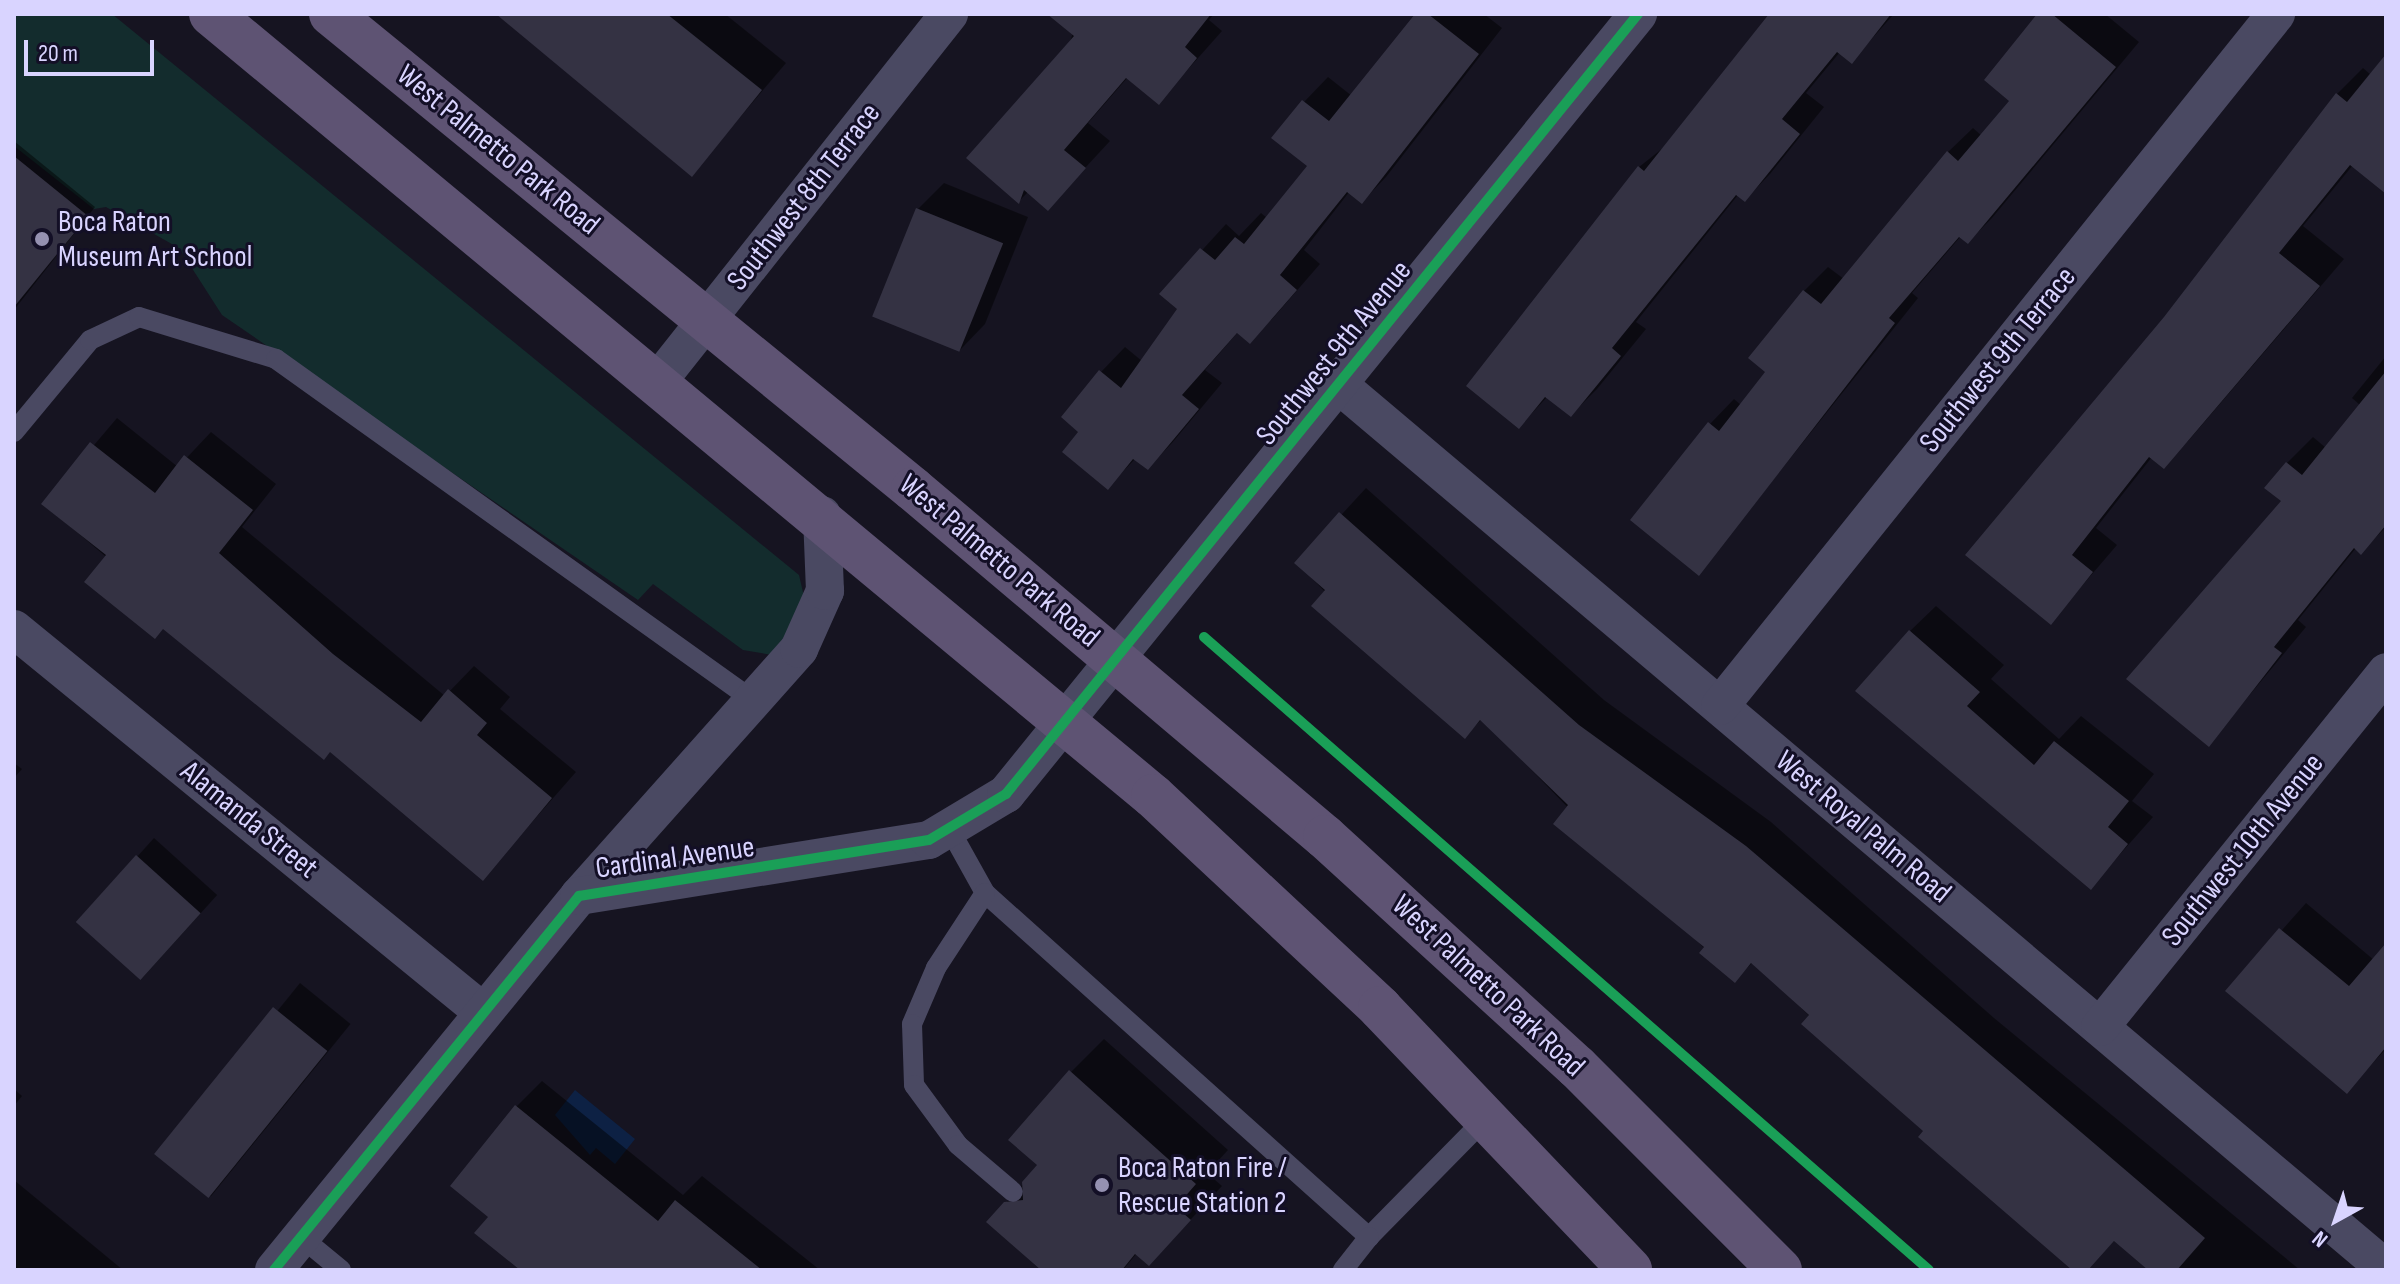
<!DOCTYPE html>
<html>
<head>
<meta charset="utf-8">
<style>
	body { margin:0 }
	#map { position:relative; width:2400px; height:1284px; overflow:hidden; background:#161421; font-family:"Sofia Sans Condensed",sans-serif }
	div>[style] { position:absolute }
	.green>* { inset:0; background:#132c2d }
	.water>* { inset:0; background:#0d2144 }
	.shadow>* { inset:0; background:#0007; transform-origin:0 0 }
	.building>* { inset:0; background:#343243; transform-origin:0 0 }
	.service>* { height:20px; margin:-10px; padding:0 10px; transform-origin:10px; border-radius:10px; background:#4a4962 }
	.minor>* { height:38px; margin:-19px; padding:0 19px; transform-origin:19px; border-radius:19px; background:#4a4962 }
	.primary>* { height:44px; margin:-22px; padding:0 22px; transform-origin:22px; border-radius:22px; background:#5e5373 }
	.cycleway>* { height:10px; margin:-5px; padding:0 5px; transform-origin:5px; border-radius:5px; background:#1a9f57 }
	.dots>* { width:22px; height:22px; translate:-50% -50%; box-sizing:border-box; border:4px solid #130f26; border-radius:50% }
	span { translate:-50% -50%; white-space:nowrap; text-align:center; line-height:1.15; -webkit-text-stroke:6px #130f26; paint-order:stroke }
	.street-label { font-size:30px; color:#d9d4ff }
	.poi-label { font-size:30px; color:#d9d4ff }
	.left { translate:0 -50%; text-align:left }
	.frame { position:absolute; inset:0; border:16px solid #d9d4ff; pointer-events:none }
	.north { position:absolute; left:2296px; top:1180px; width:80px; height:80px; -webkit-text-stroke:6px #130f26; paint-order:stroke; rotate:220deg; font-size:22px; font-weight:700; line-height:32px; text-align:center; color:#d9d4ff }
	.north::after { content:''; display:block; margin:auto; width:28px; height:36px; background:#d9d4ff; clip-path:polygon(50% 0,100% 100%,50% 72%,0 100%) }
	.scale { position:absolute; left:24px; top:40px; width:130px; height:36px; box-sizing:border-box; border:4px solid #d9d4ff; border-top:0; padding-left:10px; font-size:24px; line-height:28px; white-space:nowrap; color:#d9d4ff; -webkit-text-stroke:6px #130f26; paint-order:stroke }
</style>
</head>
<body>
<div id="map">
	<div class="green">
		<div style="clip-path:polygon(14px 14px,112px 14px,799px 575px,805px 601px,799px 621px,772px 655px,743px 650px,653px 584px,638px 600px,222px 315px,179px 248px,106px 207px,94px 209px,14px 146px)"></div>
	</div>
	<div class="water">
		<div style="clip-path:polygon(575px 1090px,635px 1139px,615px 1164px,596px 1148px,590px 1155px,555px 1115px)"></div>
	</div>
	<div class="shadow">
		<div style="clip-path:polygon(498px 14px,725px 14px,786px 63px,692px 174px)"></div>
		<div style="clip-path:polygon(1079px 14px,1214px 14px,1209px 20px,1222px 31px,1159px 102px,1128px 77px,1088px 123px,1110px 141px,1048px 208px,1029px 191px,1019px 201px)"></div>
		<div style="clip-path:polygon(1417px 14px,1484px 14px,1502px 28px,1386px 177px,1362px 202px,1350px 191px,1304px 250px,1320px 264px,1274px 317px,1250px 342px,1238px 332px,1205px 370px,1222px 383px,1172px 443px,1148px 468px,1136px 458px,1108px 487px,1081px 432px,1101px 372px,1125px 347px,1142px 361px,1179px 309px,1162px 294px,1226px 224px,1239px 236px,1261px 213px,1267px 218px,1310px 166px,1304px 102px,1328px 77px,1352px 96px)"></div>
		<div style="clip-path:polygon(1772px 14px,1894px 14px,1852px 61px,1840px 52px,1806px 93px,1824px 107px,1770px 174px,1745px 200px,1738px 195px,1636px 322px,1646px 329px,1597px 389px,1571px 415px,1548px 396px,1519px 427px,1469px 386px,1639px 167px,1668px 144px)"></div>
		<div style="clip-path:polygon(2040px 14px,2105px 14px,2139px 42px,1992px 218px,1968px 242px,1961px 236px,1912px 293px,1918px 298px,1699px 573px,1633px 519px,1710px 424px,1734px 399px,1741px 405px,1768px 371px,1804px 291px,1828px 267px,1844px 279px,1948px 152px,1973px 128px,1982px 136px,2012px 101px)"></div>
		<div style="clip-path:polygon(2386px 56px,2386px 185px,2353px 165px,2303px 226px,2344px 259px,2189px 440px,2164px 466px,2152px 457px,2096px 528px,2117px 545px,2051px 622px,1967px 555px,2165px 318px,2337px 94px,2363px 68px,2371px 75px)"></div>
		<div style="clip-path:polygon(14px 141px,95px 207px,14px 310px)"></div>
		<div style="clip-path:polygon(944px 183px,1028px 217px,985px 324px,960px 350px,918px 209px)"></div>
		<div style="clip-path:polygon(2386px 356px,2386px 527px,2361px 552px,2356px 548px,2298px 620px,2306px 627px,2209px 744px,2283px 501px,2287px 463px,2313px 437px,2326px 448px,2360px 405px,2352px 398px)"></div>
		<div style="clip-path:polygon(117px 418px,178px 467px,211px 432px,276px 484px,242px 527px,445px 696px,474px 666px,510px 697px,500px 709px,576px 772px,483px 878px,44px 504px)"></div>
		<div style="clip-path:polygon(1366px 488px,1604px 700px,1771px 822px,1994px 1018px,2300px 1270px,2151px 1270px,2116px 1239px,2086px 1270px,2075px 1270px,1753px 962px,1735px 980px,1482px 719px,1465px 736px,1297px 563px)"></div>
		<div style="clip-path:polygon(1936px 606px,2004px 665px,1991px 679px,2059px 739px,2081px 716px,2154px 774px,2132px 801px,2153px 817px,2091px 887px,1910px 631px)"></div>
		<div style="clip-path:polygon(14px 763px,22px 769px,14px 778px)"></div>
		<div style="left:154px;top:838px;width:85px;height:112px;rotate:42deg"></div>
		<div style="clip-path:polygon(2306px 903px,2374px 960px,2386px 948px,2386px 1049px,2346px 1091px,2228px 991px)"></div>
		<div style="left:300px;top:983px;width:65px;height:222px;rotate:39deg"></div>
		<div style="clip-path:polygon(1104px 1039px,1228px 1150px,1207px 1173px,1222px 1186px,1149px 1264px,1137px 1253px,1123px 1270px,1044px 1270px,1006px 1203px,1040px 1165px,1071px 1072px)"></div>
		<div style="clip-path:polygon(542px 1081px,683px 1195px,702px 1176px,820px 1270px,523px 1270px,490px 1217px,517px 1106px)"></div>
		<div style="clip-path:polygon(14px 1089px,22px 1096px,14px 1106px)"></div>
		<div style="clip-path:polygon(14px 1180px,123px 1270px,14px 1270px)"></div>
	</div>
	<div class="building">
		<div style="clip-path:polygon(496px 14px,667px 14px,762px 90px,692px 177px)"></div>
		<div style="clip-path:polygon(1047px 14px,1211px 14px,1185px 47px,1197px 58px,1159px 105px,1126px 78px,1064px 150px,1086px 168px,1048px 211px,1024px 190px,1019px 204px,966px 158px,1074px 36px)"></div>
		<div style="clip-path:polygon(1415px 14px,1428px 14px,1479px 54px,1362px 204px,1347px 192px,1280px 275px,1297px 290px,1250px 344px,1237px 333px,1182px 395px,1199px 409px,1148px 470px,1133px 459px,1108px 490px,1062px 452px,1078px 432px,1061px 417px,1099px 370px,1121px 388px,1177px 309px,1159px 294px,1200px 248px,1215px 260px,1235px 237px,1244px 244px,1307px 166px,1271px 138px,1302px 100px,1329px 121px)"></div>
		<div style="clip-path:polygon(1769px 14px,1891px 14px,1852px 64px,1837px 52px,1782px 119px,1800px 134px,1745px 202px,1736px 195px,1612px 348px,1621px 356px,1571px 417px,1545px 397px,1519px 429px,1466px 386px,1638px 166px,1644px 171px)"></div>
		<div style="clip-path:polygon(2037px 14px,2052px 14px,2116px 67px,1968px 244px,1959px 237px,1889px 318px,1895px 323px,1699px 576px,1630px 520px,1708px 422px,1719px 431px,1765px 372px,1748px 358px,1803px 290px,1821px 304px,1947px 151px,1958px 161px,2009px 101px,1984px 80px)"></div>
		<div style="clip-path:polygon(2386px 54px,2386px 194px,2350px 165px,2279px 253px,2320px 286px,2164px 469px,2149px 457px,2072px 555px,2093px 572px,2051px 625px,1965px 555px,2164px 317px,2336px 93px,2347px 102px)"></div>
		<div style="clip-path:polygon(14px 156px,88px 216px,14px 307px)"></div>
		<div style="left:916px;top:208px;width:94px;height:117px;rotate:22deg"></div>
		<div style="clip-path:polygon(2386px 371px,2386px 525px,2361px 555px,2354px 548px,2274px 647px,2282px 653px,2209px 747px,2126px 679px,2281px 501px,2264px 488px,2286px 462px,2302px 475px)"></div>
		<div style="clip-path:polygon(90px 442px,155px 493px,184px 455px,253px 510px,219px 553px,333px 654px,421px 722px,448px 689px,487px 723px,477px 735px,552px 798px,483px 881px,330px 752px,324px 760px,163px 629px,155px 639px,84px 582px,106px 555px,41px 504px)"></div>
		<div style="clip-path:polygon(1339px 512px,1579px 725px,1746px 846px,2205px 1238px,2177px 1270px,2148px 1270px,2114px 1241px,2088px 1270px,2072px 1270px,1918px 1137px,1923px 1131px,1801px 1024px,1809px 1015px,1751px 963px,1735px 983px,1699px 953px,1704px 947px,1553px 824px,1568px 805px,1480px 720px,1465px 739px,1311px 606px,1325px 590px,1294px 563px)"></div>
		<div style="clip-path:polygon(1909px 630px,1980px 692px,1967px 706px,2034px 765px,2054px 741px,2129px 801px,2108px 827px,2128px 844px,2091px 890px,1855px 691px)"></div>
		<div style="left:136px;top:855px;width:87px;height:90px;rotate:42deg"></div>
		<div style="clip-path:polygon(2279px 928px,2349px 986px,2386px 943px,2386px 1047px,2347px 1094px,2225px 991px)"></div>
		<div style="left:273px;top:1007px;width:70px;height:189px;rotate:39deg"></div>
		<div style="clip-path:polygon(1069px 1070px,1196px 1184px,1176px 1207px,1191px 1220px,1149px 1266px,1135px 1254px,1122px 1270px,1041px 1270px,986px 1222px,1004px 1202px,1023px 1200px,1022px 1182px,1037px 1165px,1008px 1140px)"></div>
		<div style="clip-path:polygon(515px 1105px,658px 1221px,675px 1200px,762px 1270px,520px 1270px,474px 1233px,488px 1217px,450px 1186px)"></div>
	</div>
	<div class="service">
		<div style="left:14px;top:432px;width:119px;rotate:-50.4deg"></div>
		<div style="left:90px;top:340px;width:54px;rotate:-25.1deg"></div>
		<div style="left:139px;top:317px;width:143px;rotate:17deg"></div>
		<div style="left:276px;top:359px;width:588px;rotate:35.58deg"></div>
		<div style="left:950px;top:830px;width:72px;rotate:60.9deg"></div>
		<div style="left:985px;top:893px;width:516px;rotate:41.86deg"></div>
		<div style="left:1369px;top:1237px;width:168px;rotate:-45.5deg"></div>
		<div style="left:985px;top:893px;width:90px;rotate:123.2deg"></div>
		<div style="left:936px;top:968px;width:61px;rotate:113.2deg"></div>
		<div style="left:912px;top:1024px;width:61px;rotate:88.1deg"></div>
		<div style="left:914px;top:1085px;width:74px;rotate:53.7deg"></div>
		<div style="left:958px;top:1145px;width:72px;rotate:40.5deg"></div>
		<div style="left:301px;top:1237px;width:52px;rotate:39.5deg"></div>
		<div style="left:1343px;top:1270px;width:42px;rotate:-51.8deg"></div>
	</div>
	<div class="minor">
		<div style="left:659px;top:380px;width:467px;rotate:-51.6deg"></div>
		<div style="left:1339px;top:385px;width:1370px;rotate:40.17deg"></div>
		<div style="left:14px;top:629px;width:606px;rotate:39.24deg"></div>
		<div style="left:1720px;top:706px;width:888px;rotate:-51.22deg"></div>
		<div style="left:579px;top:896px;width:331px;rotate:-48.3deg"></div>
		<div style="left:799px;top:649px;width:64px;rotate:-65.9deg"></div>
		<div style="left:825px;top:591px;width:76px;rotate:-92.3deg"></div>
		<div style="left:2100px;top:1027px;width:456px;rotate:-51.1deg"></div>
		<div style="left:274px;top:1270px;width:483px;rotate:-50.8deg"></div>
		<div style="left:579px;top:896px;width:354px;rotate:-9.1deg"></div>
		<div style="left:929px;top:840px;width:90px;rotate:-30.9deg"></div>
		<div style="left:1006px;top:794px;width:1004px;rotate:-50.98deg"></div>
	</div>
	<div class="primary">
		<div style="left:211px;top:14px;width:1224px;rotate:39.7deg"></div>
		<div style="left:1153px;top:796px;width:311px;rotate:43deg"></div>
		<div style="left:1380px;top:1008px;width:362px;rotate:46.3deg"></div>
		<div style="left:331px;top:14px;width:751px;rotate:39.22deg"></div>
		<div style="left:913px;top:489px;width:539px;rotate:40.19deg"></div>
		<div style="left:1325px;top:837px;width:341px;rotate:42.4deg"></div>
		<div style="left:1577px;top:1067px;width:287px;rotate:45deg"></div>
	</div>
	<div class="cycleway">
		<div style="left:1204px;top:637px;width:962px;rotate:41.12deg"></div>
		<div style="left:274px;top:1270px;width:483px;rotate:-50.8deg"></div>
		<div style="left:579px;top:896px;width:354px;rotate:-9.1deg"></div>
		<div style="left:929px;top:840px;width:90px;rotate:-30.9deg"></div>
		<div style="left:1006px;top:794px;width:1004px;rotate:-50.98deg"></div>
	</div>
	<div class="dots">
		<div style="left:42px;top:239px;background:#9591b1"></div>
		<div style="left:1102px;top:1185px;background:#9591b1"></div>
	</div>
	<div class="street-label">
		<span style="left:498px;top:150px;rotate:39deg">West Palmetto Park Road</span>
		<span style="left:804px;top:197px;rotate:-52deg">Southwest 8th Terrace</span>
		<span style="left:1334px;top:353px;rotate:-51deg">Southwest 9th Avenue</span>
		<span style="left:1998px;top:360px;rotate:-51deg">Southwest 9th Terrace</span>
		<span style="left:999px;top:561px;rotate:40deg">West Palmetto Park Road</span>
		<span style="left:249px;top:820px;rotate:39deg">Alamanda Street</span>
		<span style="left:1863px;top:827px;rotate:40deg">West Royal Palm Road</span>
		<span style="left:2243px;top:850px;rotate:-51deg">Southwest 10th Avenue</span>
		<span style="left:675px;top:858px;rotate:-8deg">Cardinal Avenue</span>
		<span style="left:1488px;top:986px;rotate:43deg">West Palmetto Park Road</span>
	</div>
	<div class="poi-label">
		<span class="left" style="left:58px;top:239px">Boca Raton<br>Museum Art School</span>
		<span class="left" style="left:1118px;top:1185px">Boca Raton Fire /<br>Rescue Station 2</span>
	</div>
	<div class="frame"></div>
	<div class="north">N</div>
	<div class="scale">20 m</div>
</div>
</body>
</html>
